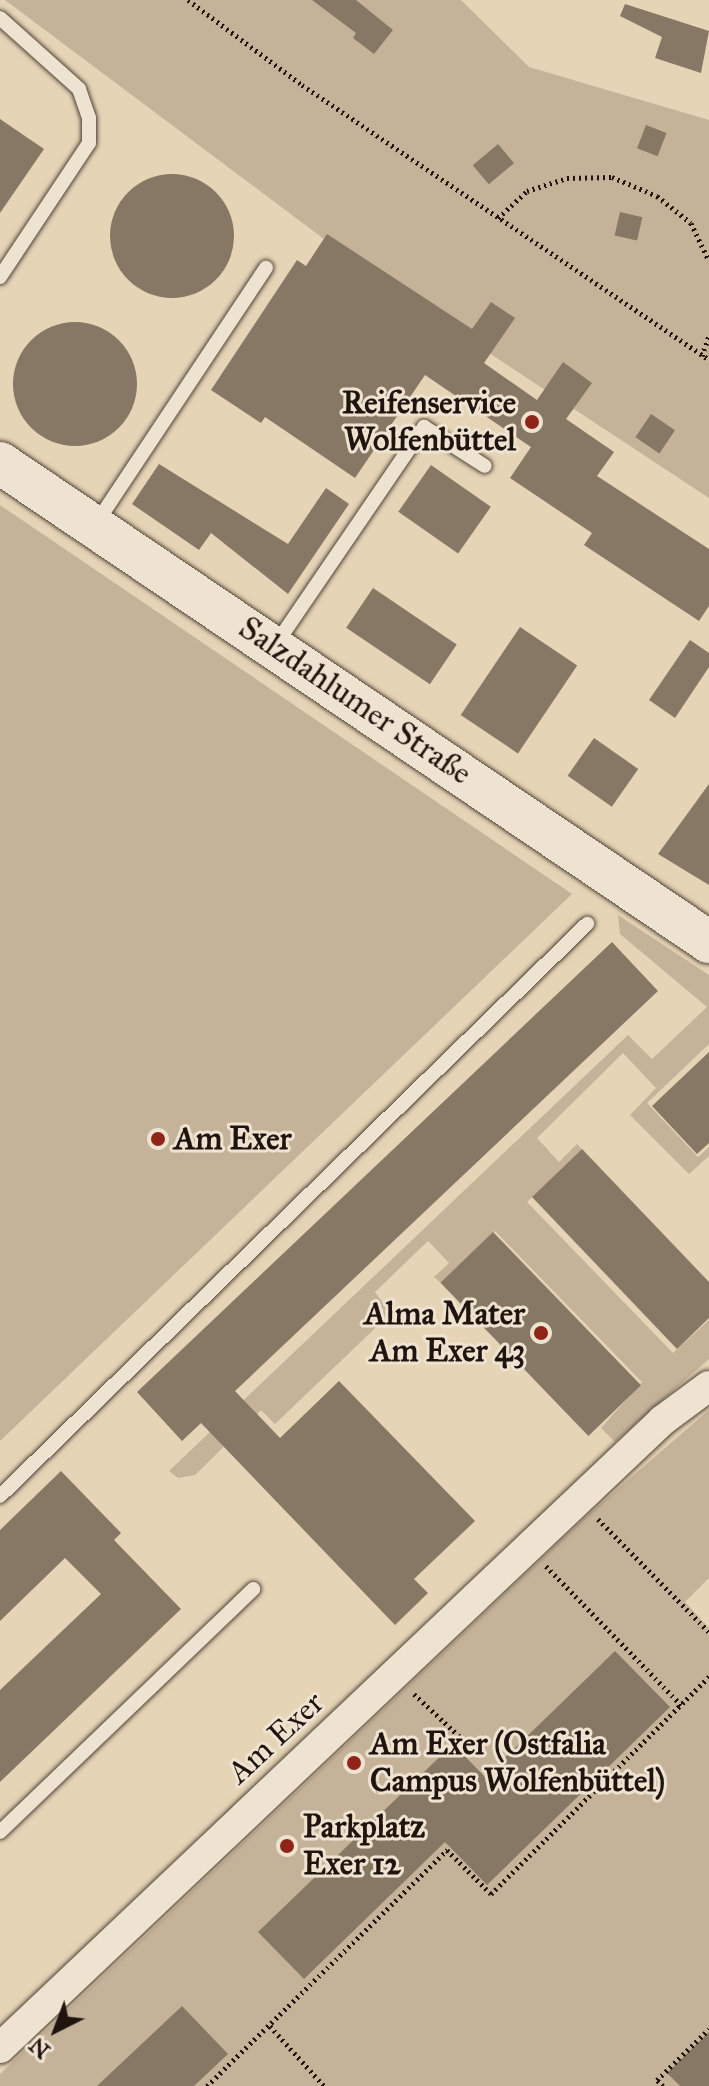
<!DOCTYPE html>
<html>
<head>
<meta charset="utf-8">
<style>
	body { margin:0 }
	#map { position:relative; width:709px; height:2086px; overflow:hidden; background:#e5d4b6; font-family:"IM FELL Great Primer",serif }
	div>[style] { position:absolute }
	.green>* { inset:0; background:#c4b399 }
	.building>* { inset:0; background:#867865; transform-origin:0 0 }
	.round { border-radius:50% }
	.path>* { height:5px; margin-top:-2.5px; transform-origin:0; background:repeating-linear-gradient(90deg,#20140e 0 2px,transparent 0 6px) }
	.roads { filter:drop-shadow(0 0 2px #514438) drop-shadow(0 0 2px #514438) }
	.lane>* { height:14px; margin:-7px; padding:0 7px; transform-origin:7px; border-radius:7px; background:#eee3d0 }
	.street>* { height:30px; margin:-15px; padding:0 15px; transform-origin:15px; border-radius:15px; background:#eee3d0 }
	.secondary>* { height:42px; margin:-21px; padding:0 21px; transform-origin:21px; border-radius:21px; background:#eee3d0 }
	.dots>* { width:22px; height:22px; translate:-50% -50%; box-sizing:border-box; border:4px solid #eee3d0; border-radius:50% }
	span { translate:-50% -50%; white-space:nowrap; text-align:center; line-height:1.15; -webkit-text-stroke:6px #eee3d0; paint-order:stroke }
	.poi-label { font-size:32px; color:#20140e; font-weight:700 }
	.right { translate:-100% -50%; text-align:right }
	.left { translate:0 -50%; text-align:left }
	.street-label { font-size:32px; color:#20140e }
	.north { position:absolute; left:16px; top:1990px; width:80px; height:80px; -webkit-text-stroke:6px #eee3d0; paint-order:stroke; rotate:222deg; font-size:22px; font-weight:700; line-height:32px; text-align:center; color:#20140e }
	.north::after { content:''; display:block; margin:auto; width:28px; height:36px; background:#20140e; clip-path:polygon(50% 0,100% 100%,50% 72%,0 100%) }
</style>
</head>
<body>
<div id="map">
	<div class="green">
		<div style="clip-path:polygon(5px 0,461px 0,529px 67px,709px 120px,709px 498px,380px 281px)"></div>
		<div style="clip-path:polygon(0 505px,572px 894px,0 1441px)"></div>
		<div style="clip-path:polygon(618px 915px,709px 975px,709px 1044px,647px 1103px,698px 1157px,709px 1147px,709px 1156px,689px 1174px,630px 1115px,656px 1088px,623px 1053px,537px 1138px,559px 1162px,577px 1144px,582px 1149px,527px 1202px,673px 1353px,709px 1320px,709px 1359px,615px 1442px,601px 1428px,642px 1382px,495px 1231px,441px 1283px,434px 1277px,449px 1263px,428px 1241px,375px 1292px,391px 1313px,275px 1424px,261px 1410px,195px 1475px,178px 1478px,169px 1471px,628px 1035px,652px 1059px,707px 1007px,620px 934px)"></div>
		<div style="clip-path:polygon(709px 1410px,709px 1578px,685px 1602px,709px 1628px,709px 2086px,0 2086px,0 2074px,591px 1512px)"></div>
	</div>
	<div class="building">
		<div style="clip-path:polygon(312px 0,356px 0,393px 30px,374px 54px,353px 38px,356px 33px)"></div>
		<div style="clip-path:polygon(625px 4px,709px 31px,701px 73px,655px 58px,662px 37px,620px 16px)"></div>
		<div style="clip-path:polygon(0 119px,44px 149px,0 213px)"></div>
		<div style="left:646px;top:125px;width:22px;height:25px;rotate:21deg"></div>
		<div style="left:498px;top:144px;width:25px;height:33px;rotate:50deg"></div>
		<div class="round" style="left:110px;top:174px;width:124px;height:124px"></div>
		<div style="left:620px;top:212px;width:23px;height:24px;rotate:13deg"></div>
		<div style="clip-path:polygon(327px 234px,472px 329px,491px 302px,515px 318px,484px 363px,537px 400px,563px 362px,592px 383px,566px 419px,614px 452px,597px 476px,709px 549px,709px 606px,699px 621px,584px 545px,592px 533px,510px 478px,531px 447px,425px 375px,355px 478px,265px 417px,261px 423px,211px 390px,297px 260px,306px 266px)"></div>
		<div class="round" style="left:13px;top:322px;width:124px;height:124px"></div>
		<div style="left:651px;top:414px;width:29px;height:28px;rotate:34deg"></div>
		<div style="clip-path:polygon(159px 464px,288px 544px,326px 488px,349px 504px,288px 594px,211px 533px,199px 550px,132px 504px)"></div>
		<div style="left:431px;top:465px;width:73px;height:57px;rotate:35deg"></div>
		<div style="left:373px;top:588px;width:101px;height:48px;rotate:34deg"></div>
		<div style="left:520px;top:627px;width:69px;height:106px;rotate:34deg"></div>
		<div style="clip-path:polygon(690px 640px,709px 653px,709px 667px,675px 718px,649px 700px)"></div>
		<div style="left:594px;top:738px;width:54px;height:46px;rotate:35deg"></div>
		<div style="clip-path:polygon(709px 784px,709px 885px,658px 854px)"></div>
		<div style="clip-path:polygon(612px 942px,658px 991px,235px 1391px,280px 1438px,339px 1381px,475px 1521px,414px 1579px,428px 1593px,395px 1625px,201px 1423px,182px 1441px,137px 1392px)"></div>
		<div style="clip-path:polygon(709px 1052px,709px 1143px,697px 1154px,652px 1106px)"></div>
		<div style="clip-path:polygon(582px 1149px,709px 1282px,709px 1318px,677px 1349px,532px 1197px)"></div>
		<div style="left:493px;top:1232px;width:213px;height:73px;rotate:46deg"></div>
		<div style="clip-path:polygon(61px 1471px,121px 1533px,114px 1540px,181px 1609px,0 1782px,0 1690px,101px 1594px,65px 1558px,0 1621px,0 1530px)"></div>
		<div style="clip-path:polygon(615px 1651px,670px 1707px,487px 1885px,445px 1842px,304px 1979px,258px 1932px,453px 1744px,485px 1777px)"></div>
		<div style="clip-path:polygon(182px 2006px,228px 2054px,194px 2086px,97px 2086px)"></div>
		<div style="clip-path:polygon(709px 2032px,709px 2086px,680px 2086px,667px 2073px)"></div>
	</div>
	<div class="path">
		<div style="left:188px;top:0;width:142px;rotate:36.7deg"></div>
		<div style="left:302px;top:85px;width:491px;rotate:34deg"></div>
		<div style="left:498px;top:218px;width:40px;rotate:-43deg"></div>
		<div style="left:527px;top:191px;width:42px;rotate:-18deg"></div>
		<div style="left:567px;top:178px;width:45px;rotate:-1.3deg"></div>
		<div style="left:612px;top:177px;width:49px;rotate:22.9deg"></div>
		<div style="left:657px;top:196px;width:43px;rotate:38.5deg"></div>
		<div style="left:691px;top:223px;width:42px;rotate:64.7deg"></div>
		<div style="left:702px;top:356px;width:21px;rotate:-71deg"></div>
		<div style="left:598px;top:1519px;width:158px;rotate:45.5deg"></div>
		<div style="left:546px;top:1566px;width:194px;rotate:45.8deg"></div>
		<div style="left:414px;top:1694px;width:79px;rotate:43deg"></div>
		<div style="left:472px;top:1748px;width:11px;rotate:135deg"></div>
		<div style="left:270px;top:2026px;width:81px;rotate:48deg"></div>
		<div style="left:207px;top:2086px;width:337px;rotate:-44.5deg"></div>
		<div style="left:447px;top:1850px;width:62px;rotate:45deg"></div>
		<div style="left:491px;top:1894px;width:308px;rotate:-44.9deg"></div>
		<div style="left:663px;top:2086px;width:8px;rotate:-135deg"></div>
		<div style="left:657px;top:2080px;width:73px;rotate:-44.4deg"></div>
	</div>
	<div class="roads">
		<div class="lane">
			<div style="left:0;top:18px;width:106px;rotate:41.9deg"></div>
			<div style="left:79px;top:89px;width:31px;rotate:71deg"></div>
			<div style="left:89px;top:118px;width:25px;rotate:90deg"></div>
			<div style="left:89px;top:143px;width:161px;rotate:123.6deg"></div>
			<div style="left:95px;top:525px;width:309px;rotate:-56.4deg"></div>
			<div style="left:276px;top:644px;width:263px;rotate:-55.7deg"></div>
			<div style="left:424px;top:427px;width:72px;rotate:32.6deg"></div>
			<div style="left:0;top:1496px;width:820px;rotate:-44.26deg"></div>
			<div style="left:0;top:1832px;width:351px;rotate:-43.8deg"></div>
		</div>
		<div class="street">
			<div style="left:0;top:2048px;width:913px;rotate:-43.45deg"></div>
			<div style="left:663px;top:1420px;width:57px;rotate:-36.5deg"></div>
		</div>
		<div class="secondary">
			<div style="left:0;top:463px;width:856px;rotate:34.04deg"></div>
		</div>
	</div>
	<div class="dots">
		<div style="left:532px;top:422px;background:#8f2418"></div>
		<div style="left:158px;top:1139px;background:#8f2418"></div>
		<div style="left:541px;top:1333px;background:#8f2418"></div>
		<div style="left:354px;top:1763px;background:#8f2418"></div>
		<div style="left:287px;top:1846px;background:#8f2418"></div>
	</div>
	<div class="poi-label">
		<span class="right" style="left:516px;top:422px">Reifenservice<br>Wolfenbüttel</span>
		<span class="left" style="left:174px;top:1139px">Am Exer</span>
		<span class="right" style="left:525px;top:1333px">Alma Mater<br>Am Exer 43</span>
		<span class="left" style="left:370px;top:1763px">Am Exer (Ostfalia<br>Campus Wolfenbüttel)</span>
		<span class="left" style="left:303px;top:1846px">Parkplatz<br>Exer 12</span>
	</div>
	<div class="street-label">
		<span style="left:355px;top:701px;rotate:34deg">Salzdahlumer Straße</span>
		<span style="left:276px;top:1738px;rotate:-43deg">Am Exer</span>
	</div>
	<div class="north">N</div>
</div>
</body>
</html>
